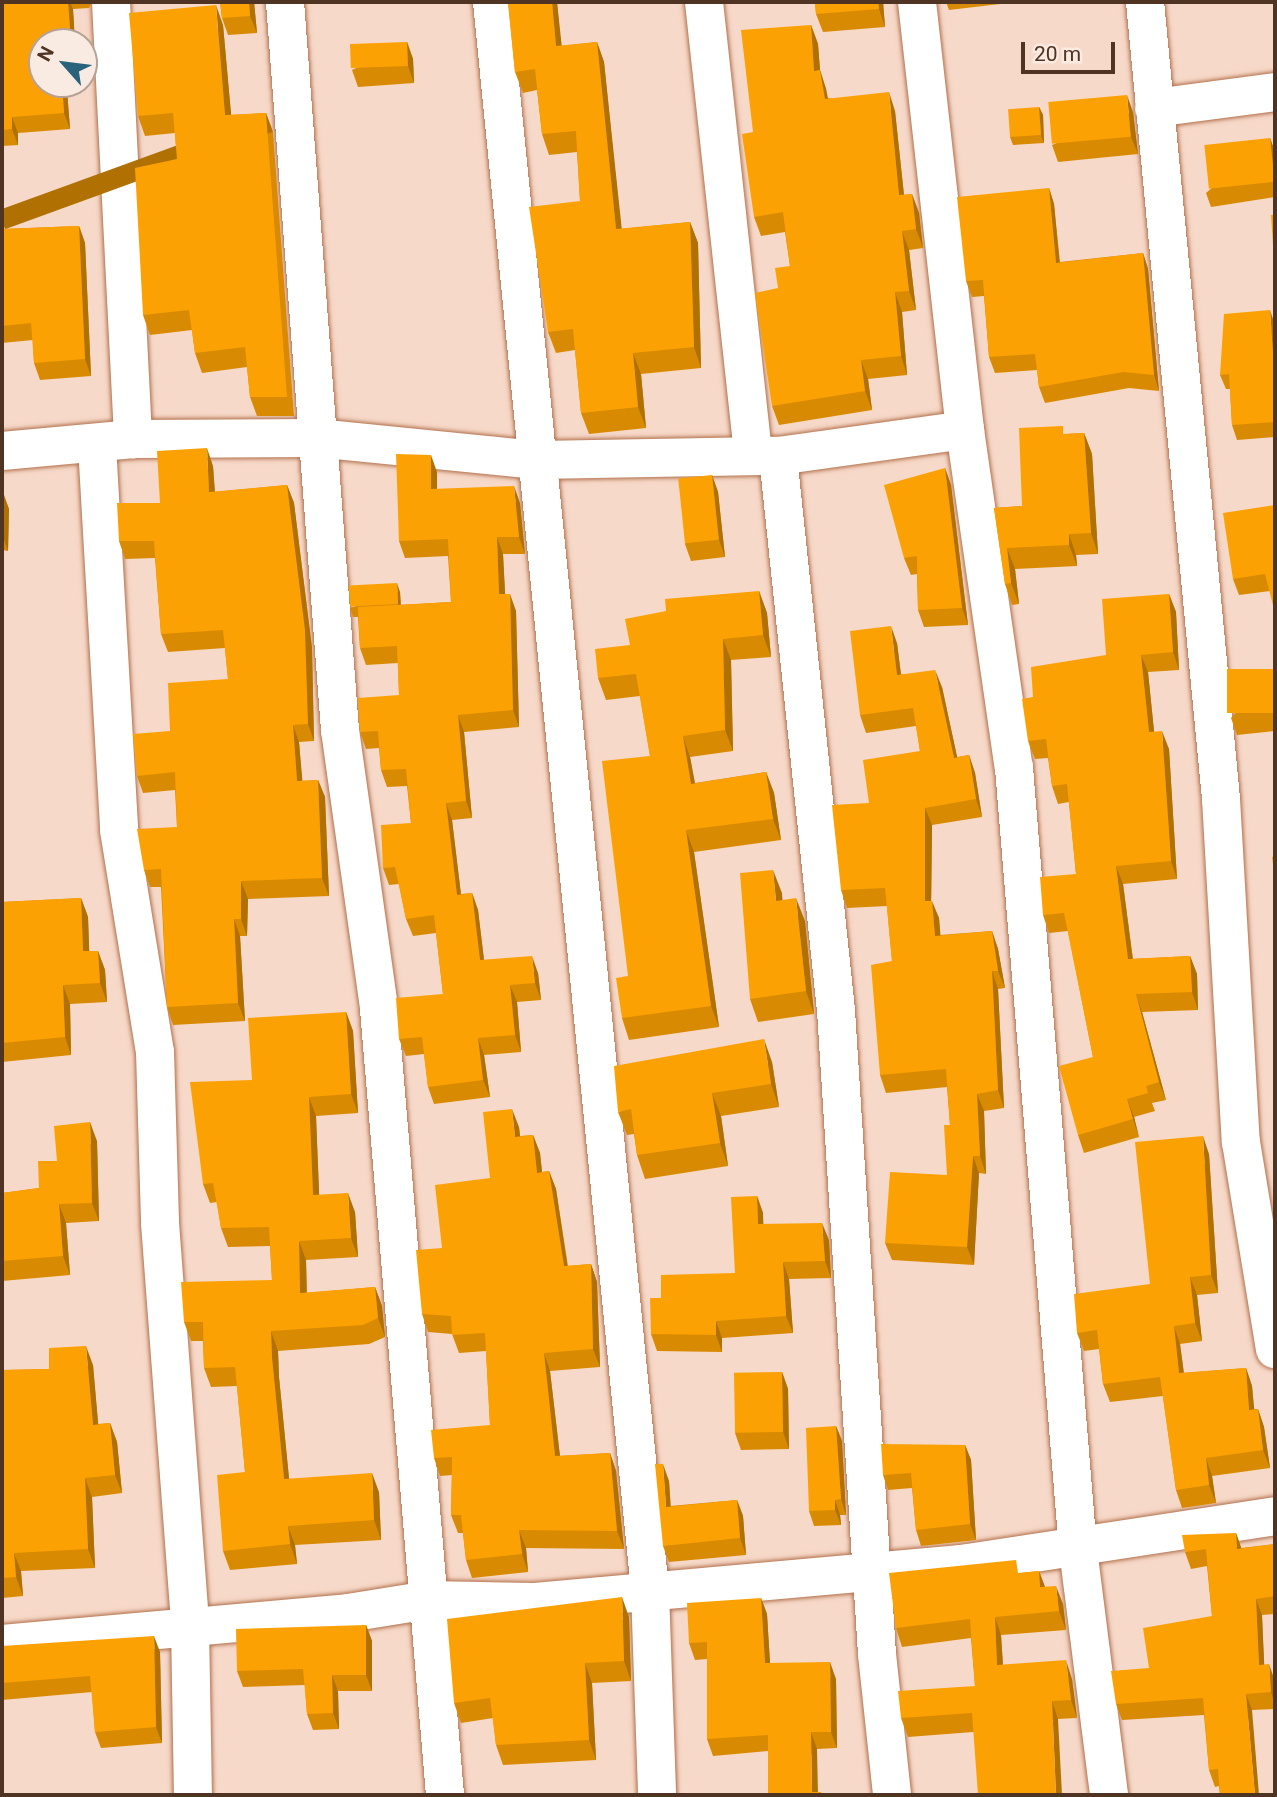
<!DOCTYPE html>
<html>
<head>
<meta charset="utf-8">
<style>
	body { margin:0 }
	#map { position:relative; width:1277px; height:1797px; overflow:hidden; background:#f7d9c9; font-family:Roboto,sans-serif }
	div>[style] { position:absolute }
	.roads { filter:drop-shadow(0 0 2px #b2704b) drop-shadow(0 0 2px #b2704b) }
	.minor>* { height:38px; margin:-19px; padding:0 19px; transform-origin:19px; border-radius:19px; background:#fff }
	.wall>* { inset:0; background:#d98a03 }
	.shaded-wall>* { inset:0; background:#b07102; transform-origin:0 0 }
	.building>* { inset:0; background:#fca103; transform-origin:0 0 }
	span { translate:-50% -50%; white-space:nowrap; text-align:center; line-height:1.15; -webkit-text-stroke:7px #f9eae2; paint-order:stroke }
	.frame { position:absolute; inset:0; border:4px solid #4f3323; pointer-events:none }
	.north { position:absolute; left:28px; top:28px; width:70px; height:70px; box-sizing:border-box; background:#f9eae2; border:2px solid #b5a196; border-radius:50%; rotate:298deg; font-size:19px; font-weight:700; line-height:28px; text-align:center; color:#4f3323 }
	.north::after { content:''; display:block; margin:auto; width:24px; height:32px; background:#29637b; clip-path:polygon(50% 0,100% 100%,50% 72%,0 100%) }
	.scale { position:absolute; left:1021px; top:42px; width:94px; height:32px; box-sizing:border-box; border:4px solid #4f3323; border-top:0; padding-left:9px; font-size:21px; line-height:24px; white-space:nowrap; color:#4f3323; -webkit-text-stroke:5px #f9eae2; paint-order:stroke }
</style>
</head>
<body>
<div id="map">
	<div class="roads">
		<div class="minor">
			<div style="left:111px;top:2px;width:438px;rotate:87.1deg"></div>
			<div style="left:285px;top:2px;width:730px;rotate:85.68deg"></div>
			<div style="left:340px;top:730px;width:282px;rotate:82deg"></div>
			<div style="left:379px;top:1009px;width:789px;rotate:85.2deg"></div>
			<div style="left:492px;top:2px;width:1597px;rotate:84.32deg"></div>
			<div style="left:650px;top:1591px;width:204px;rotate:88deg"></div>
			<div style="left:704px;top:2px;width:454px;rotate:83.8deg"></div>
			<div style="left:917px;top:2px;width:431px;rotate:83.6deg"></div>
			<div style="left:965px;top:430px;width:342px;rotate:81.8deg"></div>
			<div style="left:1014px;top:768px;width:784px;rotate:85.32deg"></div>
			<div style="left:1078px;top:1549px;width:248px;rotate:82.8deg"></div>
			<div style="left:1145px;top:2px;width:801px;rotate:84.55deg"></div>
			<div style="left:1221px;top:799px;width:344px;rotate:86.7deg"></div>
			<div style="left:1241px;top:1142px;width:210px;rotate:80.7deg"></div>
			<div style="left:1154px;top:108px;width:122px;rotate:-7.5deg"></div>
			<div style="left:97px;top:445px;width:386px;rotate:86.7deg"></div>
			<div style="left:119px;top:830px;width:225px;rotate:80.8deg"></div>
			<div style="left:155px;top:1052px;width:171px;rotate:88.3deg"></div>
			<div style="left:160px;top:1223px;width:404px;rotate:85.7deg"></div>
			<div style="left:190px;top:1626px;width:169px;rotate:89deg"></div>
			<div style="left:2px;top:451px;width:132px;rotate:-5.2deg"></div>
			<div style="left:133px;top:439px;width:183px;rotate:-0.3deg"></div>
			<div style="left:316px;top:438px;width:222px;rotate:5.7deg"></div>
			<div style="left:537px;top:460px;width:241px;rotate:-1deg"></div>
			<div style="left:778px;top:456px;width:189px;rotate:-7.9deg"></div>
			<div style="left:778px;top:456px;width:558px;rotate:84.03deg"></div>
			<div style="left:836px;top:1011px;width:644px;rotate:86.35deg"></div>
			<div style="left:877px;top:1654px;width:142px;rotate:83.9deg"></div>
			<div style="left:2px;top:1644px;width:347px;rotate:-5.1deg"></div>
			<div style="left:348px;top:1613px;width:82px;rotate:-9.1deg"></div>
			<div style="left:429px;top:1600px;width:105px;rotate:1.1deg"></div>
			<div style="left:534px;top:1602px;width:430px;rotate:-5.1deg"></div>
			<div style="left:962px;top:1564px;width:317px;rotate:-8.7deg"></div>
		</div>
	</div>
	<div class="wall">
		<div style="clip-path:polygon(2px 2px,92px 2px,89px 8px,73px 9px,75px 42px,42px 42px,42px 84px,78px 84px,79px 90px,67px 90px,70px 129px,18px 133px,18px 145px,2px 146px)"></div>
		<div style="clip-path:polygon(132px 2px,146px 2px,146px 3px,133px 4px)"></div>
		<div style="clip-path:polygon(220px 2px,254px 2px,257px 33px,228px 35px,222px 18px)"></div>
		<div style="clip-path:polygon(508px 2px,557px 2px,561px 46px,597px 42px,604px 62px,621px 229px,690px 222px,698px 243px,701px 368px,641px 374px,646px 428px,589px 434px,581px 413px,575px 350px,556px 353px,548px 332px,580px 201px,577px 152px,549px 155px,542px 134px,537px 90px,523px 93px,515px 72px)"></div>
		<div style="clip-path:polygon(815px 2px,883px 2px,885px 27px,823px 32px,816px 14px)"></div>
		<div style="clip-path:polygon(946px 2px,1017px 2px,949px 10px)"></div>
		<div style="clip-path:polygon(223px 25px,231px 115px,266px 113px,273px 132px,294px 416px,257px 416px,250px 397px,247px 367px,202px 373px,195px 353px,192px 330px,150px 335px,143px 315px,177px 159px,175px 133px,145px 136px,138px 116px)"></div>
		<div style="clip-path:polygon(811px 25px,818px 44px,820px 70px,826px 89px,828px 98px,895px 111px,904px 195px,912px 194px,919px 213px,923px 248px,909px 250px,916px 310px,902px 312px,907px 375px,868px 379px,872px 410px,779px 425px,772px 406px,778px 288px,790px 266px,785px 232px,761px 236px,754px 217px,753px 132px)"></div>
		<div style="clip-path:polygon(407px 42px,413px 59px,414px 83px,358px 87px,352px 70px)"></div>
		<div style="clip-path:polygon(1039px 107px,1043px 115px,1044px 143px,1013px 145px,1010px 137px)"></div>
		<div style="clip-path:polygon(1133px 112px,1138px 154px,1058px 162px,1052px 145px)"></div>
		<div style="clip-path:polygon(1270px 138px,1275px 152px,1275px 197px,1211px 207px,1206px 193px)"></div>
		<div style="clip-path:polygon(1049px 188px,1054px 204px,1060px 262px,1143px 253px,1148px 269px,1159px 391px,1129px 388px,1045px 403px,1039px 387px,1037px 370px,995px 373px,989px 357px,984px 296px,972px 297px,966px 281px)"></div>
		<div style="clip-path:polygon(79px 226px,85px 243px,91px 376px,40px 380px,34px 363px,33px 340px,2px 343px,2px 229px)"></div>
		<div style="clip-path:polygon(1275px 326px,1275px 437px,1237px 440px,1232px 425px,1230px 389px,1226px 389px,1220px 375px)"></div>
		<div style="clip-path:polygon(1084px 433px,1092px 454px,1098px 554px,1076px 555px,1077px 566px,1015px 569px,1019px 604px,1012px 605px,1005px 584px,994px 508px,1022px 506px,1066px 434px)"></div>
		<div style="clip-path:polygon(213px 466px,215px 492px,287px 485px,294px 503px,312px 648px,314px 741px,299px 742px,302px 781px,318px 780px,325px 797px,329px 896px,248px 899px,247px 936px,240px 936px,245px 1021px,173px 1025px,167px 1007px,161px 887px,150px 887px,144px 870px,177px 827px,175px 790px,143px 793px,137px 776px,170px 731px,228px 679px,225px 648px,168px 652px,161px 634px,155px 558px,125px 559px,119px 541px,160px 503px)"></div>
		<div style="clip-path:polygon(945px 468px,951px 485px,968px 625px,924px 627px,918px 610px,917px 574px,911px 575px,904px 558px)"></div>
		<div style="clip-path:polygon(437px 472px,437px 489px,520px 503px,525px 554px,503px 554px,505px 594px,516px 611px,519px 727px,464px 732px,472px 818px,452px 820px,461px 894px,472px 893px,478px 910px,484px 960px,538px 973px,541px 1000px,517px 1002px,521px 1052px,484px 1055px,490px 1097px,434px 1104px,428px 1087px,424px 1054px,406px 1056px,399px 1039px,443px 994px,436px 933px,413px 936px,406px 919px,399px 884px,389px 885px,383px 868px,411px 823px,407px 786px,387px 787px,381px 770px,379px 748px,366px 749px,360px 732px,399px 695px,398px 663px,366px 665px,360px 648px,358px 617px,353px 617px,350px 608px,400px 592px,401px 605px,451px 602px,448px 556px,405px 558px,399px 541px)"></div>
		<div style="clip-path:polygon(712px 475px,718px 492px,725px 557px,691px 561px,685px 544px)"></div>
		<div style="clip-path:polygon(2px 492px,9px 509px,8px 551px,2px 550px)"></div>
		<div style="clip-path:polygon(1275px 505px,1270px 591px,1239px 595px,1233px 579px)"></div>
		<div style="clip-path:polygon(759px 591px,767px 613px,771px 657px,731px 660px,733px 751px,690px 757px,695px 783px,766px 772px,774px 793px,781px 840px,694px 852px,719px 1027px,629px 1040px,622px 1018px,628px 976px,650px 756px,640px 696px,606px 700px,598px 678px,630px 645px)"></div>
		<div style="clip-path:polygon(1169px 594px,1176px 612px,1179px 670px,1148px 672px,1154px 732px,1169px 749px,1177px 879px,1123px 884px,1133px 959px,1190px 956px,1197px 974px,1198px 1010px,1142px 1012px,1166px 1100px,1152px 1103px,1155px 1111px,1134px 1117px,1139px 1137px,1084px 1153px,1078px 1135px,1093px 1057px,1068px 931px,1049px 933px,1043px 915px,1076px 874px,1069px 802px,1058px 804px,1052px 786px,1048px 758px,1035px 759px,1028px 741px,1033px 697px,1106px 655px)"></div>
		<div style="clip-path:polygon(897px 643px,901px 674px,942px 687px,957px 757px,969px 755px,975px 773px,982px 817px,932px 825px,931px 901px,939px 918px,940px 935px,992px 931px,998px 949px,1005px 988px,998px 989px,1004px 1108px,984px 1111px,986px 1174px,979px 1173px,974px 1265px,892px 1260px,885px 1243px,947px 1175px,950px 1125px,947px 1087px,886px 1093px,880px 1075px,892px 961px,887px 906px,847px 908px,841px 890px,869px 803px,920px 751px,916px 726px,866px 733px,860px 715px)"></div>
		<div style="clip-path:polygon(1275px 669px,1275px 731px,1237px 735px,1231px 718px)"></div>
		<div style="clip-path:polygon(782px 893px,782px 900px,805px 921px,814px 1014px,758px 1022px,750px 999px)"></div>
		<div style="clip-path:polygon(81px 898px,88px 917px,89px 951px,98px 951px,105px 970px,107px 1002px,70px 1004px,71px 1055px,2px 1062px,2px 902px)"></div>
		<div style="clip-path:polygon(346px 1012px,353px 1031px,358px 1113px,316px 1116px,319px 1195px,355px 1212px,358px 1257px,306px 1260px,307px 1293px,375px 1287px,382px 1306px,385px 1337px,369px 1344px,278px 1351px,279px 1377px,289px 1479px,379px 1492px,381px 1540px,295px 1545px,297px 1564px,230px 1570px,223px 1551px,245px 1472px,237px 1386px,211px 1387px,204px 1368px,203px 1341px,191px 1341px,184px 1322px,272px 1280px,270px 1246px,228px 1247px,221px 1228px,217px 1202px,210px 1203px,203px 1184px,252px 1080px)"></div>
		<div style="clip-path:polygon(772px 1062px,779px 1107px,721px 1116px,728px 1166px,645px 1179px,637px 1155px,634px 1134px,627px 1135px,618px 1112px)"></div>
		<div style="clip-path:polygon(519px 1127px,520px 1136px,533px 1135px,540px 1153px,542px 1172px,549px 1171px,556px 1189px,568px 1266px,591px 1264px,597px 1282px,600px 1367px,550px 1371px,560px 1456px,610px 1453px,616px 1471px,624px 1549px,526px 1548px,528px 1572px,472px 1578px,466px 1560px,463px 1533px,458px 1533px,451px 1515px,452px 1475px,440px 1476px,434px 1458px,490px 1425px,486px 1351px,459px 1353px,452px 1334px,428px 1332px,422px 1314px,442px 1248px,490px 1178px)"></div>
		<div style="clip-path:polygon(97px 1141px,99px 1221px,66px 1223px,70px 1275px,2px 1281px,2px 1193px,39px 1188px,57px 1161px)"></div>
		<div style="clip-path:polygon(1209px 1154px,1218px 1293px,1197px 1295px,1202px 1341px,1180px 1344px,1184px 1373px,1246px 1368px,1252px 1386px,1254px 1409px,1258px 1409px,1264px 1427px,1270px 1468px,1212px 1476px,1216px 1503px,1182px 1508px,1176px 1490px,1163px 1396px,1110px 1402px,1103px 1384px,1099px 1349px,1084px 1351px,1077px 1333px,1150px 1284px)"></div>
		<div style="clip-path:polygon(757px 1196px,763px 1213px,763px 1224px,829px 1240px,831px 1278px,789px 1279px,793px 1333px,722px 1338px,722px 1352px,657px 1351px,651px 1334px,661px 1298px,735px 1273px)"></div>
		<div style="clip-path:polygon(93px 1365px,98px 1424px,110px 1423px,117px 1442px,122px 1493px,92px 1497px,95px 1568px,21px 1571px,23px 1596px,2px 1598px,2px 1370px,49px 1369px)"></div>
		<div style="clip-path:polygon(782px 1372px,788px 1389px,789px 1449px,741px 1450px,735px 1433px)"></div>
		<div style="clip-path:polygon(836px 1426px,842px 1441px,846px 1515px,840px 1515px,841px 1525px,814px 1526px,809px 1511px)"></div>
		<div style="clip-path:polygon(965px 1445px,971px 1460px,976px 1540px,921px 1546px,916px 1530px,912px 1488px,888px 1490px,883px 1475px)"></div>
		<div style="clip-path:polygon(669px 1481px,670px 1506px,737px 1500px,743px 1516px,746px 1555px,669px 1562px,663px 1546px)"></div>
		<div style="clip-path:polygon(1236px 1533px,1241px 1548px,1275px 1544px,1275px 1614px,1262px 1615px,1264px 1665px,1275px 1681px,1275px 1709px,1252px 1710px,1220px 1795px,1219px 1786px,1215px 1787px,1209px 1770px,1204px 1715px,1122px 1720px,1116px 1704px,1149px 1668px,1212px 1616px,1207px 1566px,1191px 1569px,1185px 1552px)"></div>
		<div style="clip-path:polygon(1039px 1571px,1045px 1587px,1063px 1604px,1066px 1630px,1001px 1635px,1003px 1665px,1072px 1679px,1077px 1718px,1058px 1719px,973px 1732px,908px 1737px,901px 1718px,975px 1686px,971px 1638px,902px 1647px,896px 1628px,1021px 1573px)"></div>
		<div style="clip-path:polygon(761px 1598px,767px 1614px,770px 1663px,836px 1679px,837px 1748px,817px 1749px,768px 1795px,768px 1751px,713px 1756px,707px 1739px,707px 1659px,695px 1660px,689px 1643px)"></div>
		<div style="clip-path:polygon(629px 1617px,631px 1681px,592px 1683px,596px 1760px,503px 1765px,496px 1745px,493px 1718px,461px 1723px,454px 1703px)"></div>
		<div style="clip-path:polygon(366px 1625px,372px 1641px,372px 1691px,338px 1691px,339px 1729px,313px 1730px,307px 1714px,305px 1685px,243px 1687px,237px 1671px)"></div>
		<div style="clip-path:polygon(2px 1646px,160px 1652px,162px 1743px,101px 1748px,95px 1732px,92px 1692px,2px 1700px)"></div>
	</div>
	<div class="shaded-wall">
		<div style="clip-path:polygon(68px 2px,70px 2px,73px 9px,75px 42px,71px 42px)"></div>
		<div style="clip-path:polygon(249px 2px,254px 2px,257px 33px,250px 16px)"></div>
		<div style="clip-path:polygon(552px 2px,557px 2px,564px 67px,556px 46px)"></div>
		<div style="clip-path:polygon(878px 2px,883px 2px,885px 27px,879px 9px)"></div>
		<div style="clip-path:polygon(216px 5px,223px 25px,233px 135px,225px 115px)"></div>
		<div style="clip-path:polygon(811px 25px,818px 44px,820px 70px,826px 89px,831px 118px,814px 71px)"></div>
		<div style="clip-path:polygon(407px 42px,413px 59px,414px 83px,408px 66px)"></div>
		<div style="clip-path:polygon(597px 42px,604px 62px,624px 250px,616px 229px)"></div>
		<div style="clip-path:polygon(62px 84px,65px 84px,67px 90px,70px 129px,64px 113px)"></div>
		<div style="clip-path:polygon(889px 92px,895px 111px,906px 214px,899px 195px)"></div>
		<div style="clip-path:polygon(1127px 95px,1133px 112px,1138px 154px,1131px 137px)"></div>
		<div style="clip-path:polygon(1039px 107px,1043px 115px,1044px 143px,1041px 135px)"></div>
		<div style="left:266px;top:113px;width:20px;height:285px;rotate:70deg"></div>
		<div style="clip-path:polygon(12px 117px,18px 133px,18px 145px,12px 129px)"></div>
		<div style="clip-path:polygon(1270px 138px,1275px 152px,1275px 184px,1275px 182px)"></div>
		<div style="clip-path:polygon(1049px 188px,1054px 204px,1061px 279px,1056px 263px)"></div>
		<div style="clip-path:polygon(912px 194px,919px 213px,923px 248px,916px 229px)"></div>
		<div style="clip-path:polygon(690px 222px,698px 243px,701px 368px,694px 347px)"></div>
		<div style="clip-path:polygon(79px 226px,85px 243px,91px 376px,85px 359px)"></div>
		<div style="clip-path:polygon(902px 231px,909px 250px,916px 310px,909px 291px)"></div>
		<div style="clip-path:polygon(1143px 253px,1148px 269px,1159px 391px,1154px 375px)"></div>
		<div style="clip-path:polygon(895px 292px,902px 312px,907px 375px,901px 356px)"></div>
		<div style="clip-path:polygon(1270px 310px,1275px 325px,1275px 382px)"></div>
		<div style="clip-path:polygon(633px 353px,641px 374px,646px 428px,638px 407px)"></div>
		<div style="clip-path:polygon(861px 360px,868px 379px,872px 410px,865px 391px)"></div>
		<div style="clip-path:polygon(1084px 433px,1092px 454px,1098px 554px,1091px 533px)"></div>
		<div style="clip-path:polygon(207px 448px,213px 466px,216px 510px,209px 492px)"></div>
		<div style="clip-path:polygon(431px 455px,437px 472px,437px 506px,431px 489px)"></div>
		<div style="clip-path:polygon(945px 468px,951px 485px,968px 625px,962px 608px)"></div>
		<div style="clip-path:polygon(712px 475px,718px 492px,725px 557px,719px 540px)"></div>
		<div style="clip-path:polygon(287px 485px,294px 503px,312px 648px,314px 741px,308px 724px)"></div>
		<div style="clip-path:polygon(514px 486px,520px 503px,525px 554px,519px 537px)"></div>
		<div style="clip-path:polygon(3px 492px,9px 509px,8px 551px,2px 534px)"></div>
		<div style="clip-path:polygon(1069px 534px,1076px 555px,1077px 566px,1069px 545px)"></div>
		<div style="clip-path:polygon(497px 537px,503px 554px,506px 611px,499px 594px)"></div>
		<div style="clip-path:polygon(1007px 548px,1015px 569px,1019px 604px,1011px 583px)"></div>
		<div style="clip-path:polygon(397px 583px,400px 592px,401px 613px,398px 604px)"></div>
		<div style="clip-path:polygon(759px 591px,767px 613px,771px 657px,763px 635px)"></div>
		<div style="clip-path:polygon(510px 594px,516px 611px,519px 727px,513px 710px)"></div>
		<div style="clip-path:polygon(1169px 594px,1176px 612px,1179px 670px,1173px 652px)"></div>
		<div style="clip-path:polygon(891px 626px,897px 643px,903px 692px,897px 675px)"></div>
		<div style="clip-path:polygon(723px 639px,731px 660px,733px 751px,725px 730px)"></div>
		<div style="clip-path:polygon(1141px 655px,1148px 672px,1156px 750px,1149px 732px)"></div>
		<div style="clip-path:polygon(935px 670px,942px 687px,961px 775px,954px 758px)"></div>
		<div style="clip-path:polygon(458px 715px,464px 732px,472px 818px,466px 801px)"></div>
		<div style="clip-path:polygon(293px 725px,299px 742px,304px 799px,297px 781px)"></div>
		<div style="clip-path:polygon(1162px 731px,1169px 749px,1177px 879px,1171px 861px)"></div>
		<div style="clip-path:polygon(683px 736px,690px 757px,699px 806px,691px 784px)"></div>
		<div style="clip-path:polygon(969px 755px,975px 773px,982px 817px,976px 799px)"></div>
		<div style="clip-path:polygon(766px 772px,774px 793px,781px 840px,773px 819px)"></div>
		<div style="clip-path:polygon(318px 780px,325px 797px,329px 896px,322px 878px)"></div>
		<div style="clip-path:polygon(446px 803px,452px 820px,463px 912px,457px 895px)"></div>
		<div style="clip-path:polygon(925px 808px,932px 825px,931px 919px,925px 901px)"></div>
		<div style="clip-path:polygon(686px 830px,694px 852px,719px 1027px,711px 1006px)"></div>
		<div style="clip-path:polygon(1116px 866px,1123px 884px,1135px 977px,1128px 959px)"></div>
		<div style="clip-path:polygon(773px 870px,782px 893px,784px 924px,776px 901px)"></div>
		<div style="clip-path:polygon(241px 881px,248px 899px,247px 936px,241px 919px)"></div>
		<div style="clip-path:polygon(472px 893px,478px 910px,486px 977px,480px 960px)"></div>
		<div style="clip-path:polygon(81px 898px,88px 917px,90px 970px,83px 951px)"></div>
		<div style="clip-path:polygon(796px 898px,805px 921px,814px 1014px,806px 991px)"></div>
		<div style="clip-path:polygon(932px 901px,939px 918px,942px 953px,935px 936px)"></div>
		<div style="clip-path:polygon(234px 919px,240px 936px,245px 1021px,238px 1003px)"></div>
		<div style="clip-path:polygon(992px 931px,998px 949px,1005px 988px,998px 971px)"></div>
		<div style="clip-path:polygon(98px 951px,105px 970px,107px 1002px,100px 983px)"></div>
		<div style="clip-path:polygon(532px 956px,538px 973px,541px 1000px,535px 983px)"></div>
		<div style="clip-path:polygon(1190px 956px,1197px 974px,1198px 1010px,1192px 992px)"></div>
		<div style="clip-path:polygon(992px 971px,998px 989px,1004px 1108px,998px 1090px)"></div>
		<div style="clip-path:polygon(63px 985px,70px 1004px,71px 1055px,65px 1037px)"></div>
		<div style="clip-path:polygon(510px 985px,517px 1002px,521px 1052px,515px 1035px)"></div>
		<div style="clip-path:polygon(1136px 994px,1142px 1012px,1166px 1100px,1159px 1082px)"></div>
		<div style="clip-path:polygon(346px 1012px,353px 1031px,358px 1113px,351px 1094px)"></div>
		<div style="clip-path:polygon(478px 1038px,484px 1055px,490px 1097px,483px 1080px)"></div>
		<div style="clip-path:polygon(764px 1039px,772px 1062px,779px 1107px,771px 1084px)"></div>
		<div style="clip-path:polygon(712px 1093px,721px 1116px,728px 1166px,720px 1143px)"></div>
		<div style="clip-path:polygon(977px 1094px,984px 1111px,986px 1174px,980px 1156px)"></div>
		<div style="clip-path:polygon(309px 1097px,316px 1116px,320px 1215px,313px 1195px)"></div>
		<div style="clip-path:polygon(1127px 1099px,1134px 1117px,1139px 1137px,1133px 1119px)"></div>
		<div style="clip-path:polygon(512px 1109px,519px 1127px,522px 1155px,515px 1137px)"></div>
		<div style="clip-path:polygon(90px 1122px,97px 1141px,99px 1221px,92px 1203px)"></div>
		<div style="clip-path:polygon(533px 1135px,540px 1153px,544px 1191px,537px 1173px)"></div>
		<div style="clip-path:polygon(1203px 1136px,1209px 1154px,1218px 1293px,1211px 1275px)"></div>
		<div style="clip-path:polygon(973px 1156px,979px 1173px,974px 1265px,967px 1247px)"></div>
		<div style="clip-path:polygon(549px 1171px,556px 1189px,570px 1284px,564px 1266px)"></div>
		<div style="clip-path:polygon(348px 1193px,355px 1212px,358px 1257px,351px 1238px)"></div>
		<div style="clip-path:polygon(757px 1196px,763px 1213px,764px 1241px,758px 1224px)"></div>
		<div style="clip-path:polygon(59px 1204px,66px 1223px,70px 1275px,63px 1256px)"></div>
		<div style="clip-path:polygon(822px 1223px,829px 1240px,831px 1278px,825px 1261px)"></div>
		<div style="clip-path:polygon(299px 1241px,306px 1260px,307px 1312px,300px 1293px)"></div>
		<div style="clip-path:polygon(783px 1262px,789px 1279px,793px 1333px,786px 1316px)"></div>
		<div style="clip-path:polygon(591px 1264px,597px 1282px,600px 1367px,593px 1349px)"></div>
		<div style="clip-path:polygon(1190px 1277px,1197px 1295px,1202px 1341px,1195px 1323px)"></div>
		<div style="clip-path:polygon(375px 1287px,382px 1306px,385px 1337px,378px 1318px)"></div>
		<div style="clip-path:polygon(716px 1321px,722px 1338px,722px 1352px,716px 1335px)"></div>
		<div style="clip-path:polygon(1174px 1326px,1180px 1344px,1186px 1391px,1179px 1373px)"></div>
		<div style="clip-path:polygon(271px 1331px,278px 1351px,279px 1377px,291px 1498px,284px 1479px,272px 1358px)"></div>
		<div style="clip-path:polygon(86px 1346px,93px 1365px,100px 1444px,93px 1425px)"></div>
		<div style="clip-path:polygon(544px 1353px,550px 1371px,562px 1474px,555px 1456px)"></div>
		<div style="clip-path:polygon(1246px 1368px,1252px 1386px,1256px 1428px,1249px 1410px)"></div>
		<div style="clip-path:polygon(782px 1372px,788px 1389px,789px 1449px,783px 1432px)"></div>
		<div style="clip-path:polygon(1258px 1409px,1264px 1427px,1270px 1468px,1263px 1450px)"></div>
		<div style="clip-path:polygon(110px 1423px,117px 1442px,122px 1493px,115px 1475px)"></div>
		<div style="clip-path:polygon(836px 1426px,842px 1441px,846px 1515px,841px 1499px)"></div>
		<div style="clip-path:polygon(965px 1445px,971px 1460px,976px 1540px,970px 1524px)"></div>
		<div style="clip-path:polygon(610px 1453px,616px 1471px,624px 1549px,617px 1531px)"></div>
		<div style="clip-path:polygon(1206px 1458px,1212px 1476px,1216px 1503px,1209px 1485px)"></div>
		<div style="clip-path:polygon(663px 1464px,669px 1481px,672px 1523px,666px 1507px)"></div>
		<div style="clip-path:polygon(372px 1473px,379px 1492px,381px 1540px,374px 1520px)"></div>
		<div style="clip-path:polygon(85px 1478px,92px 1497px,95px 1568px,88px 1549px)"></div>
		<div style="clip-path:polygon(737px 1500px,743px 1516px,746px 1555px,740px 1538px)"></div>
		<div style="clip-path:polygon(835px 1500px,840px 1515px,841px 1525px,835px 1510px)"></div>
		<div style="clip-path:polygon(288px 1526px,295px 1545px,297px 1564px,290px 1544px)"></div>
		<div style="clip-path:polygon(519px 1530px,526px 1548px,528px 1572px,522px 1554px)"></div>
		<div style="clip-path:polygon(1236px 1533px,1242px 1550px,1237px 1549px)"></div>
		<div style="clip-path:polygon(14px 1553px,21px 1571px,23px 1596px,16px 1577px)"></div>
		<div style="clip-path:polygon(1039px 1571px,1046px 1590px,1040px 1587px)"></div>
		<div style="clip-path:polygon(1056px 1586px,1063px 1604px,1066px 1630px,1059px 1611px)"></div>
		<div style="clip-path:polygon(622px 1597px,629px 1617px,631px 1681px,624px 1661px)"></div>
		<div style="clip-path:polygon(761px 1598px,767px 1614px,771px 1680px,765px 1663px)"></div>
		<div style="clip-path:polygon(1256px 1599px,1262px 1615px,1265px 1682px,1259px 1665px)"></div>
		<div style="clip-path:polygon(995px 1617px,1001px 1635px,1004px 1684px,997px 1665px)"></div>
		<div style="clip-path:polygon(366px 1625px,372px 1641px,372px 1691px,366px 1675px)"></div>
		<div style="clip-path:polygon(154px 1636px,160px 1652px,162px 1743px,156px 1727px)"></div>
		<div style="clip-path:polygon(1066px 1660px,1072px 1679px,1077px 1718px,1071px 1700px)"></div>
		<div style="clip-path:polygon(830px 1662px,836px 1679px,837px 1748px,831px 1732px)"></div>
		<div style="clip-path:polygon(585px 1663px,592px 1683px,596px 1760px,589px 1740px)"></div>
		<div style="clip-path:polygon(1269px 1664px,1275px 1681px,1275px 1705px,1271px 1692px)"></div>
		<div style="clip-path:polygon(332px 1675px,338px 1691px,339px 1729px,333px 1713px)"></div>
		<div style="clip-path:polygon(1246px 1694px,1252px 1710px,1259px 1795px,1255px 1795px)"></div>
		<div style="clip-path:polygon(1052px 1701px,1058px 1719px,1062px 1795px,1056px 1795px)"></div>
		<div style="clip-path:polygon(811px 1732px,817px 1749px,818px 1795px,812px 1792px)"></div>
	</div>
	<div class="building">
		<div style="clip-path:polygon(2px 2px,68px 2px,71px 42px,42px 42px,42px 84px,62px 84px,64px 113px,12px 117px,12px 129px,2px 130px)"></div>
		<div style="clip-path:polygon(220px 2px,249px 2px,250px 16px,222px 18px)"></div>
		<div style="clip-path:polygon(508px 2px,552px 2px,556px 46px,597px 42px,616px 229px,690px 222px,694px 347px,633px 353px,638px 407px,581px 413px,573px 329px,548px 332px,529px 207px,580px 201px,576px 131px,542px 134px,535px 69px,515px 72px)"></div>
		<div style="clip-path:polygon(815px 2px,878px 2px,879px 9px,816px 14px)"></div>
		<div style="clip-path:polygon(216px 5px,225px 115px,266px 113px,287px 397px,250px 397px,245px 347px,195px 353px,189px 310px,143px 315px,135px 168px,177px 159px,173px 113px,138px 116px,129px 13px)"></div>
		<div style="clip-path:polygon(811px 25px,814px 71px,820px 70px,825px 99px,889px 92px,899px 195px,912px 194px,916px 229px,902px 231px,909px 291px,895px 292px,901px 356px,861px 360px,865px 391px,772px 406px,755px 293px,778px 288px,775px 268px,790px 266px,783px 212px,754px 217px,742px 134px,753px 132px,741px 30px)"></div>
		<div style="left:407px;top:42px;width:24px;height:57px;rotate:88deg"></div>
		<div style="left:1127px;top:95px;width:42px;height:79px;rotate:85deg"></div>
		<div style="left:1039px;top:107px;width:28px;height:31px;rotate:86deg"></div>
		<div style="left:1270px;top:138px;width:44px;height:66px;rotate:84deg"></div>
		<div style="clip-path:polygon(1049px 188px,1056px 263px,1143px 253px,1154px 375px,1123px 372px,1039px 387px,1035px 354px,989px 357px,983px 280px,966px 281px,957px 197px)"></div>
		<div style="clip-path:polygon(1271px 215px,1275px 215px,1275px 274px)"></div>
		<div style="clip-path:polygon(79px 226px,85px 359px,34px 363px,31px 323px,2px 326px,2px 229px)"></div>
		<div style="clip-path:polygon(1270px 310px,1275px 382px,1275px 422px,1232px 425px,1229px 374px,1220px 375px,1224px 314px)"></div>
		<div style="clip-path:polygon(1063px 426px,1063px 434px,1084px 433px,1091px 533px,1069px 534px,1069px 545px,1007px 548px,1011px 583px,1005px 584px,994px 508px,1022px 506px,1019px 428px)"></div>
		<div style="clip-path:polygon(207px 448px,209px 492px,287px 485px,305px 630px,308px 724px,293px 725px,297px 781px,318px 780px,322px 878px,241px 881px,241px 919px,234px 919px,238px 1003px,167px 1007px,161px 869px,144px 870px,137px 829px,177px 827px,175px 772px,137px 776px,133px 734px,170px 731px,168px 683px,228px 679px,223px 630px,161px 634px,154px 541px,119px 541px,117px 503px,160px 503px,157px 451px)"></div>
		<div style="clip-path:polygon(396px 454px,431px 455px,431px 489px,514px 486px,519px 537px,497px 537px,499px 594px,510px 594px,513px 710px,458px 715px,466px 801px,446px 803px,457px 895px,472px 893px,480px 960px,532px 956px,535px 983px,510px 985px,515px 1035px,478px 1038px,483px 1080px,428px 1087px,422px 1037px,399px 1039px,396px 998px,443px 994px,434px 915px,406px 919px,395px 867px,383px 868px,381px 825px,411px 823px,406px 769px,381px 770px,378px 731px,360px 732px,358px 698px,399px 695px,397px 646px,360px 648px,358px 607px,451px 602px,448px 539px,399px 541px)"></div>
		<div style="clip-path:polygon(945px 468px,962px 608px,918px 610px,917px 556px,904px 558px,884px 485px)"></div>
		<div style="left:712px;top:475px;width:65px;height:34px;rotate:84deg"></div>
		<div style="clip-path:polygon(2px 492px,3px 492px,2px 534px)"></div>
		<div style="clip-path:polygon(1275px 505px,1275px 613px,1265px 574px,1233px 579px,1223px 513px)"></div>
		<div style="left:397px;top:583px;width:21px;height:48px;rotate:87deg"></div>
		<div style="clip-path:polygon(759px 591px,763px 635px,723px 639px,725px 730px,683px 736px,691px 784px,766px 772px,773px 819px,686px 830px,711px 1006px,622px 1018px,616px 978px,628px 976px,602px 761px,650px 756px,636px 674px,598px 678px,595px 649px,630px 645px,625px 619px,666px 611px,665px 599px)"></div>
		<div style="clip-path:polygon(1169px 594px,1173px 652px,1141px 655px,1149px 732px,1162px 731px,1171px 861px,1116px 866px,1128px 959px,1190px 956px,1192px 992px,1136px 994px,1159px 1082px,1146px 1086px,1148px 1093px,1127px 1099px,1133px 1119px,1078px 1135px,1059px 1066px,1093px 1057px,1064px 913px,1043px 915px,1040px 877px,1076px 874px,1067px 784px,1052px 786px,1046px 739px,1028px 741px,1022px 699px,1033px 697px,1031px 667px,1106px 655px,1102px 599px)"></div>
		<div style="clip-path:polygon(891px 626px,897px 675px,935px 670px,954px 758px,969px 755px,976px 799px,925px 808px,925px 901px,932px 901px,935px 936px,992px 931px,998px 971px,992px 971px,998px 1090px,977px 1094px,980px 1156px,973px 1156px,967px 1247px,885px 1243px,890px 1172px,947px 1175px,944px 1125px,950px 1125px,946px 1069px,880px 1075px,871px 965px,892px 961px,885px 888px,841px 890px,832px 805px,869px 803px,863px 760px,920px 751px,913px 708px,860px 715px,850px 631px)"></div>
		<div style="left:1275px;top:669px;width:44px;height:48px;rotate:90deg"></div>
		<div style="clip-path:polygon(1275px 856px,1275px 879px,1272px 857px)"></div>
		<div style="clip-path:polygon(773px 870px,776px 901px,796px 898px,806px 991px,750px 999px,740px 873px)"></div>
		<div style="clip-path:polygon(81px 898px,83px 951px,98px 951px,100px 983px,63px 985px,65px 1037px,2px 1043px,2px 902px)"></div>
		<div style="clip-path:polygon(346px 1012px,351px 1094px,309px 1097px,313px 1195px,348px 1193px,351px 1238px,299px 1241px,300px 1293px,375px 1287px,378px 1318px,363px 1325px,271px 1331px,272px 1358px,284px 1479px,372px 1473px,374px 1520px,288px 1526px,290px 1544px,223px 1551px,217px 1475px,245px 1472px,235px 1367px,204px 1368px,203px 1322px,184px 1322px,181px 1282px,272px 1280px,269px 1227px,221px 1228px,213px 1183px,203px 1184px,190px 1082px,252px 1080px,248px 1018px)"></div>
		<div style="clip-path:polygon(764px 1039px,771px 1084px,712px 1093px,720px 1143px,637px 1155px,631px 1109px,618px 1112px,614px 1066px)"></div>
		<div style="clip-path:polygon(512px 1109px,515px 1137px,533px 1135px,537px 1173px,549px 1171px,564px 1266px,591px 1264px,593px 1349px,544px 1353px,555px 1456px,610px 1453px,617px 1531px,519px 1530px,522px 1554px,466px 1560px,461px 1515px,451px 1515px,452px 1457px,434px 1458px,431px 1430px,490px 1425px,485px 1333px,452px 1335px,451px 1316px,422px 1314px,416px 1250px,442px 1248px,435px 1185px,490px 1178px,483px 1112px)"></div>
		<div style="clip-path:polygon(90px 1122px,92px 1203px,59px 1204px,63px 1256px,2px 1261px,2px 1193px,39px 1188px,38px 1161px,57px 1161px,54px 1126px)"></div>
		<div style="clip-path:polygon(1203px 1136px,1211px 1275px,1190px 1277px,1195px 1323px,1174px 1326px,1179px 1373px,1246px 1368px,1249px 1410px,1258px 1409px,1263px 1450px,1206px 1458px,1209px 1485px,1176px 1490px,1160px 1377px,1103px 1384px,1097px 1330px,1077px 1333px,1074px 1294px,1150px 1284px,1135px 1142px)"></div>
		<div style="clip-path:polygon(757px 1196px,758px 1224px,822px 1223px,825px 1261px,783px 1262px,786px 1316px,716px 1321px,716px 1335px,651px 1334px,650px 1298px,661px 1298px,661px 1275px,735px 1273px,731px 1197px)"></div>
		<div style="clip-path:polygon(86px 1346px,93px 1425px,110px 1423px,115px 1475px,85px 1478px,88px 1549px,14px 1553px,16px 1577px,2px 1578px,2px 1370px,49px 1369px,49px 1348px)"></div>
		<div style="left:782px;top:1372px;width:60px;height:48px;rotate:89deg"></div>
		<div style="clip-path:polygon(836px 1426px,841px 1499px,835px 1500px,835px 1510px,809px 1511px,806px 1428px)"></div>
		<div style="clip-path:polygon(881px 1444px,965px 1445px,970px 1524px,916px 1530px,911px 1473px,883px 1475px)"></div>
		<div style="clip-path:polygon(655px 1464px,663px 1464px,666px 1507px,737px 1500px,740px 1538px,663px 1546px)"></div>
		<div style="clip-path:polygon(1236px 1533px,1237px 1549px,1275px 1544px,1275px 1596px,1256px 1599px,1259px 1665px,1269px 1664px,1271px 1692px,1246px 1694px,1255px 1795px,1275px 1794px,1275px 1795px,1220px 1795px,1218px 1769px,1209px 1770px,1203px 1698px,1116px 1704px,1111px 1671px,1149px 1668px,1143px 1628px,1212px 1616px,1206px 1549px,1185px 1552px,1182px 1535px)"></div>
		<div style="clip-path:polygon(1016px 1560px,1018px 1573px,1039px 1571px,1040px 1587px,1056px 1586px,1059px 1611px,995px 1617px,997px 1665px,1066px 1660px,1071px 1700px,1052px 1701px,1056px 1795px,978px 1795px,972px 1713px,901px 1718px,898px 1691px,975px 1686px,970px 1619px,896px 1628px,889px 1573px)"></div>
		<div style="clip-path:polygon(622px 1597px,624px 1661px,585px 1663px,589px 1740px,496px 1745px,490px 1698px,454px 1703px,447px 1619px)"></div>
		<div style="clip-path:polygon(761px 1598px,765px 1663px,830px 1662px,831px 1732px,811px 1732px,812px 1792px,821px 1792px,821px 1795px,751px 1795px,768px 1795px,768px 1735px,707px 1739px,707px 1642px,689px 1643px,687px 1603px)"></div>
		<div style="clip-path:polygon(366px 1625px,366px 1675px,332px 1675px,333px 1713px,307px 1714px,303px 1669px,237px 1671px,236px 1629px)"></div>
		<div style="clip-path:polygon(154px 1636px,156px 1727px,95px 1732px,90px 1676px,2px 1683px,2px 1646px)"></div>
	</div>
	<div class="frame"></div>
	<div class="north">N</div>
	<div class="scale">20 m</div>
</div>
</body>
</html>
